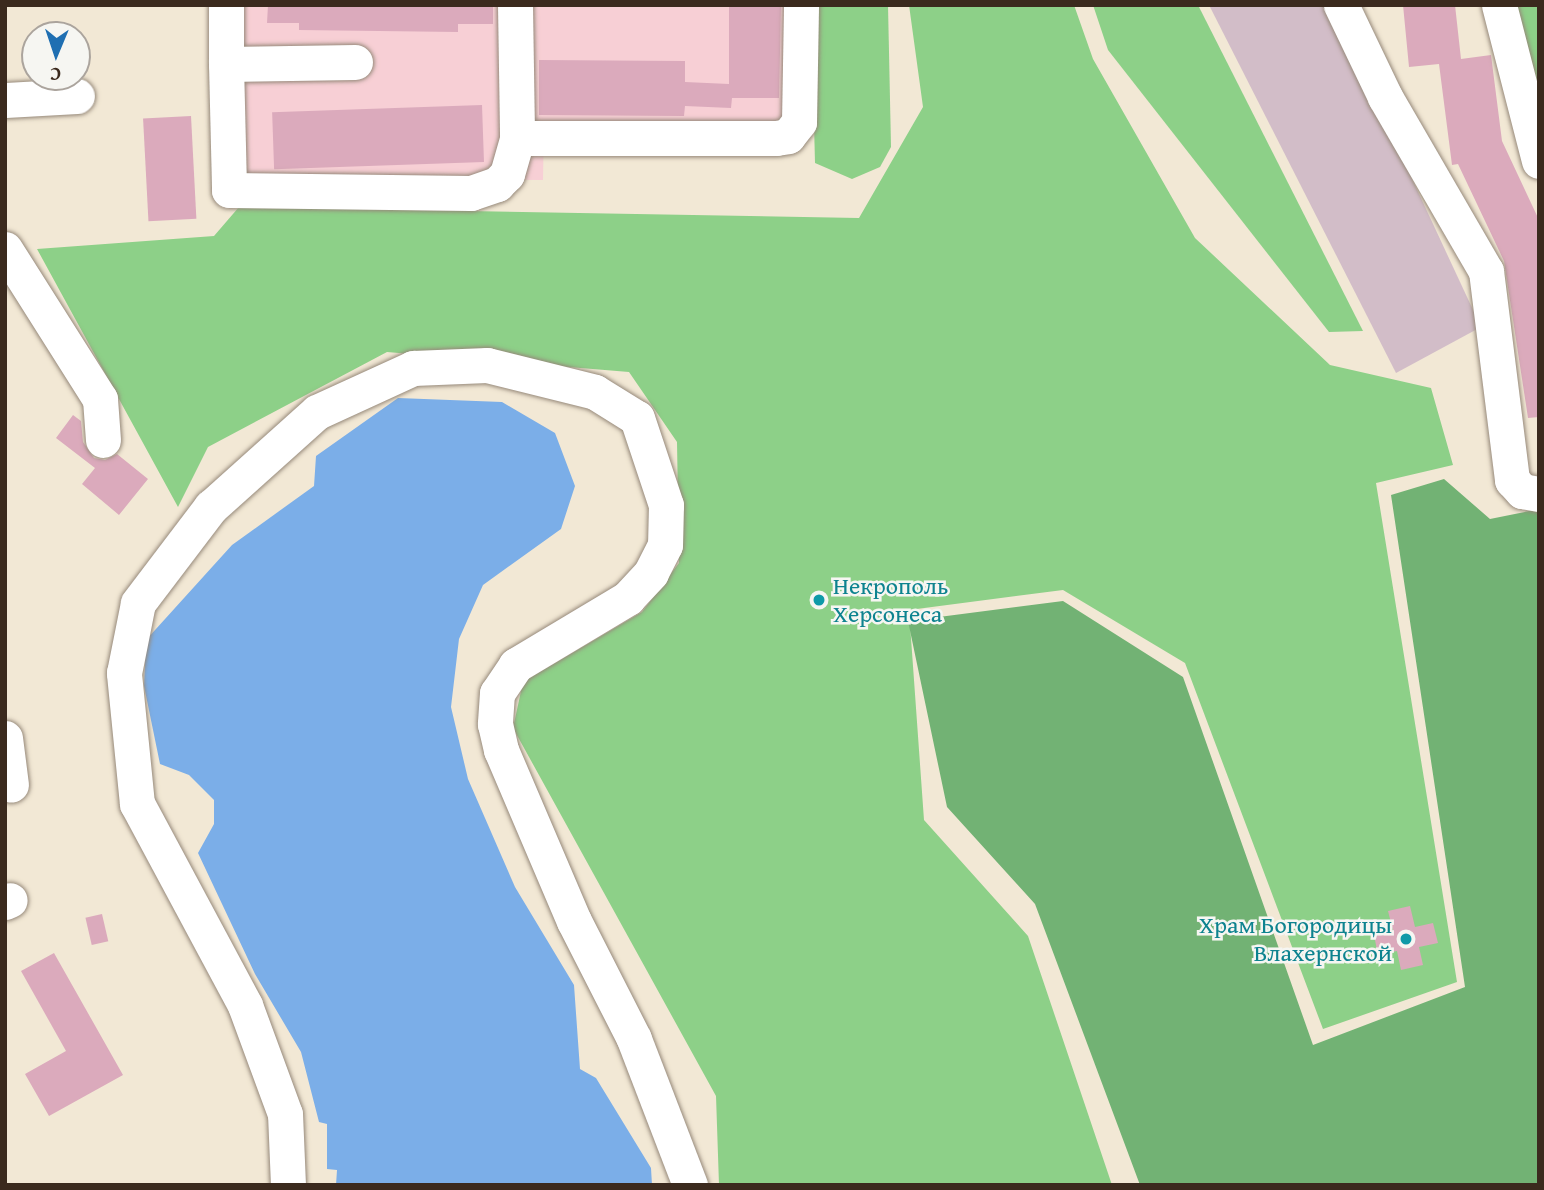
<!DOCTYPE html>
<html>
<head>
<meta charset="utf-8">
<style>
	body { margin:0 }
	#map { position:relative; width:1544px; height:1190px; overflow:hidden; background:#f2e8d5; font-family:"Gentium Book Plus",serif }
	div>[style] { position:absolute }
	.built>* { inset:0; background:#f7cfd5 }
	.industrial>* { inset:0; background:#d2bdc8 }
	.green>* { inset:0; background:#8dd088 }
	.forest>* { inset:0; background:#72b274 }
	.water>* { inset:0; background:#7baee8 }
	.building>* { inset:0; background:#dbaabc; transform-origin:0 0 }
	.roads { filter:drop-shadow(0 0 2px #96897a) drop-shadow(0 0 2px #96897a) }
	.minor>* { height:35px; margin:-17.5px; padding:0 17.5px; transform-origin:17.5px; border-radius:17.5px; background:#fff }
	.dots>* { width:19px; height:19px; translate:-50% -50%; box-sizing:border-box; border:4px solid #f6f6f2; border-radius:50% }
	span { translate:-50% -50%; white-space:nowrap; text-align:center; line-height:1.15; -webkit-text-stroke:5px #f6f6f2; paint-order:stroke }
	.culture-label { font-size:24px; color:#0d838f }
	.left { translate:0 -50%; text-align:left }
	.right { translate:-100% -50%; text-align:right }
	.frame { position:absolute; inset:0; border:7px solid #3b2a1e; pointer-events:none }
	.north { position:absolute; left:21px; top:21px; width:70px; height:70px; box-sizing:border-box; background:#f6f6f2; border:2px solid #aba49d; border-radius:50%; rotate:182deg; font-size:19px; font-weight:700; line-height:28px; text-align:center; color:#3b2a1e }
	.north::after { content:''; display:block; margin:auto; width:24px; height:32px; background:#1f6fb2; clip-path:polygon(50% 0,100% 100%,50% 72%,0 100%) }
</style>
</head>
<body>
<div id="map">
	<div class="built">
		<div style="clip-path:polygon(235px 5px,789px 5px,787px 127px,544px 123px,543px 180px,237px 177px)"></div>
	</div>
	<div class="industrial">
		<div style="clip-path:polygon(1209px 5px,1331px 5px,1481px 327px,1396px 373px)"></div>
	</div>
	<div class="green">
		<div style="clip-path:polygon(811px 5px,888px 5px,891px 147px,880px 167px,852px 179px,815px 163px)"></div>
		<div style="clip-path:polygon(909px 5px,1074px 5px,1093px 59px,1195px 238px,1330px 365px,1431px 388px,1453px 465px,1376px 483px,1457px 982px,1323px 1029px,1185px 663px,1063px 590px,909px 610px,924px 820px,1028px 936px,1112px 1185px,719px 1185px,716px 1096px,513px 728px,523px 682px,642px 612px,679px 563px,677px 442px,629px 372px,387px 352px,208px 447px,178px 507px,37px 249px,214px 236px,239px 207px,859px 218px,923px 107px)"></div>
		<div style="clip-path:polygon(1093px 5px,1198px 5px,1363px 331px,1329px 332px,1108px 50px)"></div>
		<div style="clip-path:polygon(1517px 5px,1539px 5px,1539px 123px)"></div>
	</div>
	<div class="forest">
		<div style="clip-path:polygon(1444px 479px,1490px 519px,1539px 509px,1539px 1185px,1140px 1185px,1035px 904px,947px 807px,908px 621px,1063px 601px,1183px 677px,1313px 1045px,1465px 987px,1391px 495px)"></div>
	</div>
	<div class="water">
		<div style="clip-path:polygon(398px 398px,502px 402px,555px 433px,575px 486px,561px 529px,483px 585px,459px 639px,451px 707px,468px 779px,515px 887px,574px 985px,580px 1069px,596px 1078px,651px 1168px,652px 1185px,336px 1185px,337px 1170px,327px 1169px,327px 1124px,319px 1122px,301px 1052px,255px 974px,198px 853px,214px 824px,214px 800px,189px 775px,160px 764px,144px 686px,146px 640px,232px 545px,314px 486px,316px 456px)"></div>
	</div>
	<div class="building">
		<div style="clip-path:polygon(268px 5px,493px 5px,493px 24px,458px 24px,458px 32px,299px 30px,299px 23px,267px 23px)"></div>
		<div style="clip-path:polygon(729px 5px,781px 5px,779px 98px,732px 98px,731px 108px,685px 106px,684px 116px,539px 115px,539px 60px,685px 61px,685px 82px,729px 84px)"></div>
		<div style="clip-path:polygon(1403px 5px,1455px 5px,1461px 59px,1491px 55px,1502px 141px,1539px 220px,1539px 417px,1528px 418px,1504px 261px,1458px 164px,1452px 165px,1439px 64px,1409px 67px)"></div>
		<div style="left:482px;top:105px;width:57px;height:210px;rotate:88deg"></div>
		<div style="left:191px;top:116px;width:103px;height:48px;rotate:87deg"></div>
		<div style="clip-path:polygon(73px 415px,81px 421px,83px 442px,94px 458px,105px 460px,117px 454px,148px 479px,119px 515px,82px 484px,95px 468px,56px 438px)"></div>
		<div style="clip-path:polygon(1410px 906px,1415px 927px,1433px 923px,1438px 943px,1419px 947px,1423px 965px,1401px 970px,1397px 951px,1378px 955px,1374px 935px,1393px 931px,1388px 911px)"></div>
		<div style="left:102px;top:914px;width:28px;height:17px;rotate:77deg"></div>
		<div style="clip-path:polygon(54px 953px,123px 1075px,49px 1116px,25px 1074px,66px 1051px,21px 971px)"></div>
	</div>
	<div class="roads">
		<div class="minor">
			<div style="left:226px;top:5px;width:59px;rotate:90deg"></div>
			<div style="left:226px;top:64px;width:129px;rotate:-0.9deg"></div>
			<div style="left:515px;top:5px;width:133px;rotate:89.1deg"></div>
			<div style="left:517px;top:138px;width:259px"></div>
			<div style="left:776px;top:138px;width:12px;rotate:-9deg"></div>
			<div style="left:788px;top:136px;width:18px;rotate:-52deg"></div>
			<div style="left:799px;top:122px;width:117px;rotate:-89deg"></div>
			<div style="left:1341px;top:5px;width:102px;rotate:64.4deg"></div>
			<div style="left:1385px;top:97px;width:201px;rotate:59.9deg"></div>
			<div style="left:1486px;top:271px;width:211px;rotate:82.9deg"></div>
			<div style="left:1512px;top:480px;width:15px;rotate:48deg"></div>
			<div style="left:1522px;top:491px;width:17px;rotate:10deg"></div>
			<div style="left:1499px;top:5px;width:161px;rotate:75.6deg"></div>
			<div style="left:226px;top:64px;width:126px;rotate:88.6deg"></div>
			<div style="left:229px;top:190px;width:242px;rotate:0.7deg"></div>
			<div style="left:471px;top:193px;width:28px;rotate:-19deg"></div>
			<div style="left:497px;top:184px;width:14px;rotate:-45deg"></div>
			<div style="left:507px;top:174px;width:37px;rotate:-74deg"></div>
			<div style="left:5px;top:100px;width:72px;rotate:-3.2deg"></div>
			<div style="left:5px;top:249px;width:178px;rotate:57.7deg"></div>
			<div style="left:100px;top:399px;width:41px;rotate:85.8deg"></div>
			<div style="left:5px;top:738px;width:47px;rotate:82.7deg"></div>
			<div style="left:5px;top:902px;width:5px;rotate:-22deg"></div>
			<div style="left:288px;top:1185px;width:71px;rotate:-92.4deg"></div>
			<div style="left:285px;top:1114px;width:116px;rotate:-110.2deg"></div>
			<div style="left:245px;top:1005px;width:228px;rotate:-118.2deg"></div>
			<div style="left:137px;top:804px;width:132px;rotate:-95.7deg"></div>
			<div style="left:124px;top:673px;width:71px;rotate:-78.7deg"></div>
			<div style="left:138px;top:603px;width:121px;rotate:-52.8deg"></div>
			<div style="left:211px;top:507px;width:142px;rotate:-41.9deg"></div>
			<div style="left:317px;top:412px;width:106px;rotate:-24.6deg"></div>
			<div style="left:413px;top:368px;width:74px;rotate:-2.3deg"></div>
			<div style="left:487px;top:365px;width:111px;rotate:14deg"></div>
			<div style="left:595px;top:392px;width:49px;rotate:31.8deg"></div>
			<div style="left:637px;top:418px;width:92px;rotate:71.6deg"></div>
			<div style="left:666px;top:505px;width:40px;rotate:91.4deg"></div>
			<div style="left:665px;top:545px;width:31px;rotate:117deg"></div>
			<div style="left:651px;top:573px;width:34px;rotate:133deg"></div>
			<div style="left:628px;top:598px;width:131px;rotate:149.1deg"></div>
			<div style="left:516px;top:665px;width:34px;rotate:124deg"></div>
			<div style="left:497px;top:693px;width:31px;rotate:94deg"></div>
			<div style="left:495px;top:724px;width:27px;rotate:77deg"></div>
			<div style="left:501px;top:750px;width:186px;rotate:66.9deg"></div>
			<div style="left:574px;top:921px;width:132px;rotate:63deg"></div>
			<div style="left:634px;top:1039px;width:156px;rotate:69deg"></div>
		</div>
	</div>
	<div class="dots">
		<div style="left:819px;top:600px;background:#0f9aa8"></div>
		<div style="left:1406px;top:939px;background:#0f9aa8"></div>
	</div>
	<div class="culture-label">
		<span class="left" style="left:833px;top:600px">Некрополь<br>Херсонеса</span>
		<span class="right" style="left:1392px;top:939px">Храм Богородицы<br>Влахернской</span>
	</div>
	<div class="frame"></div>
	<div class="north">С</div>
</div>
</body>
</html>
